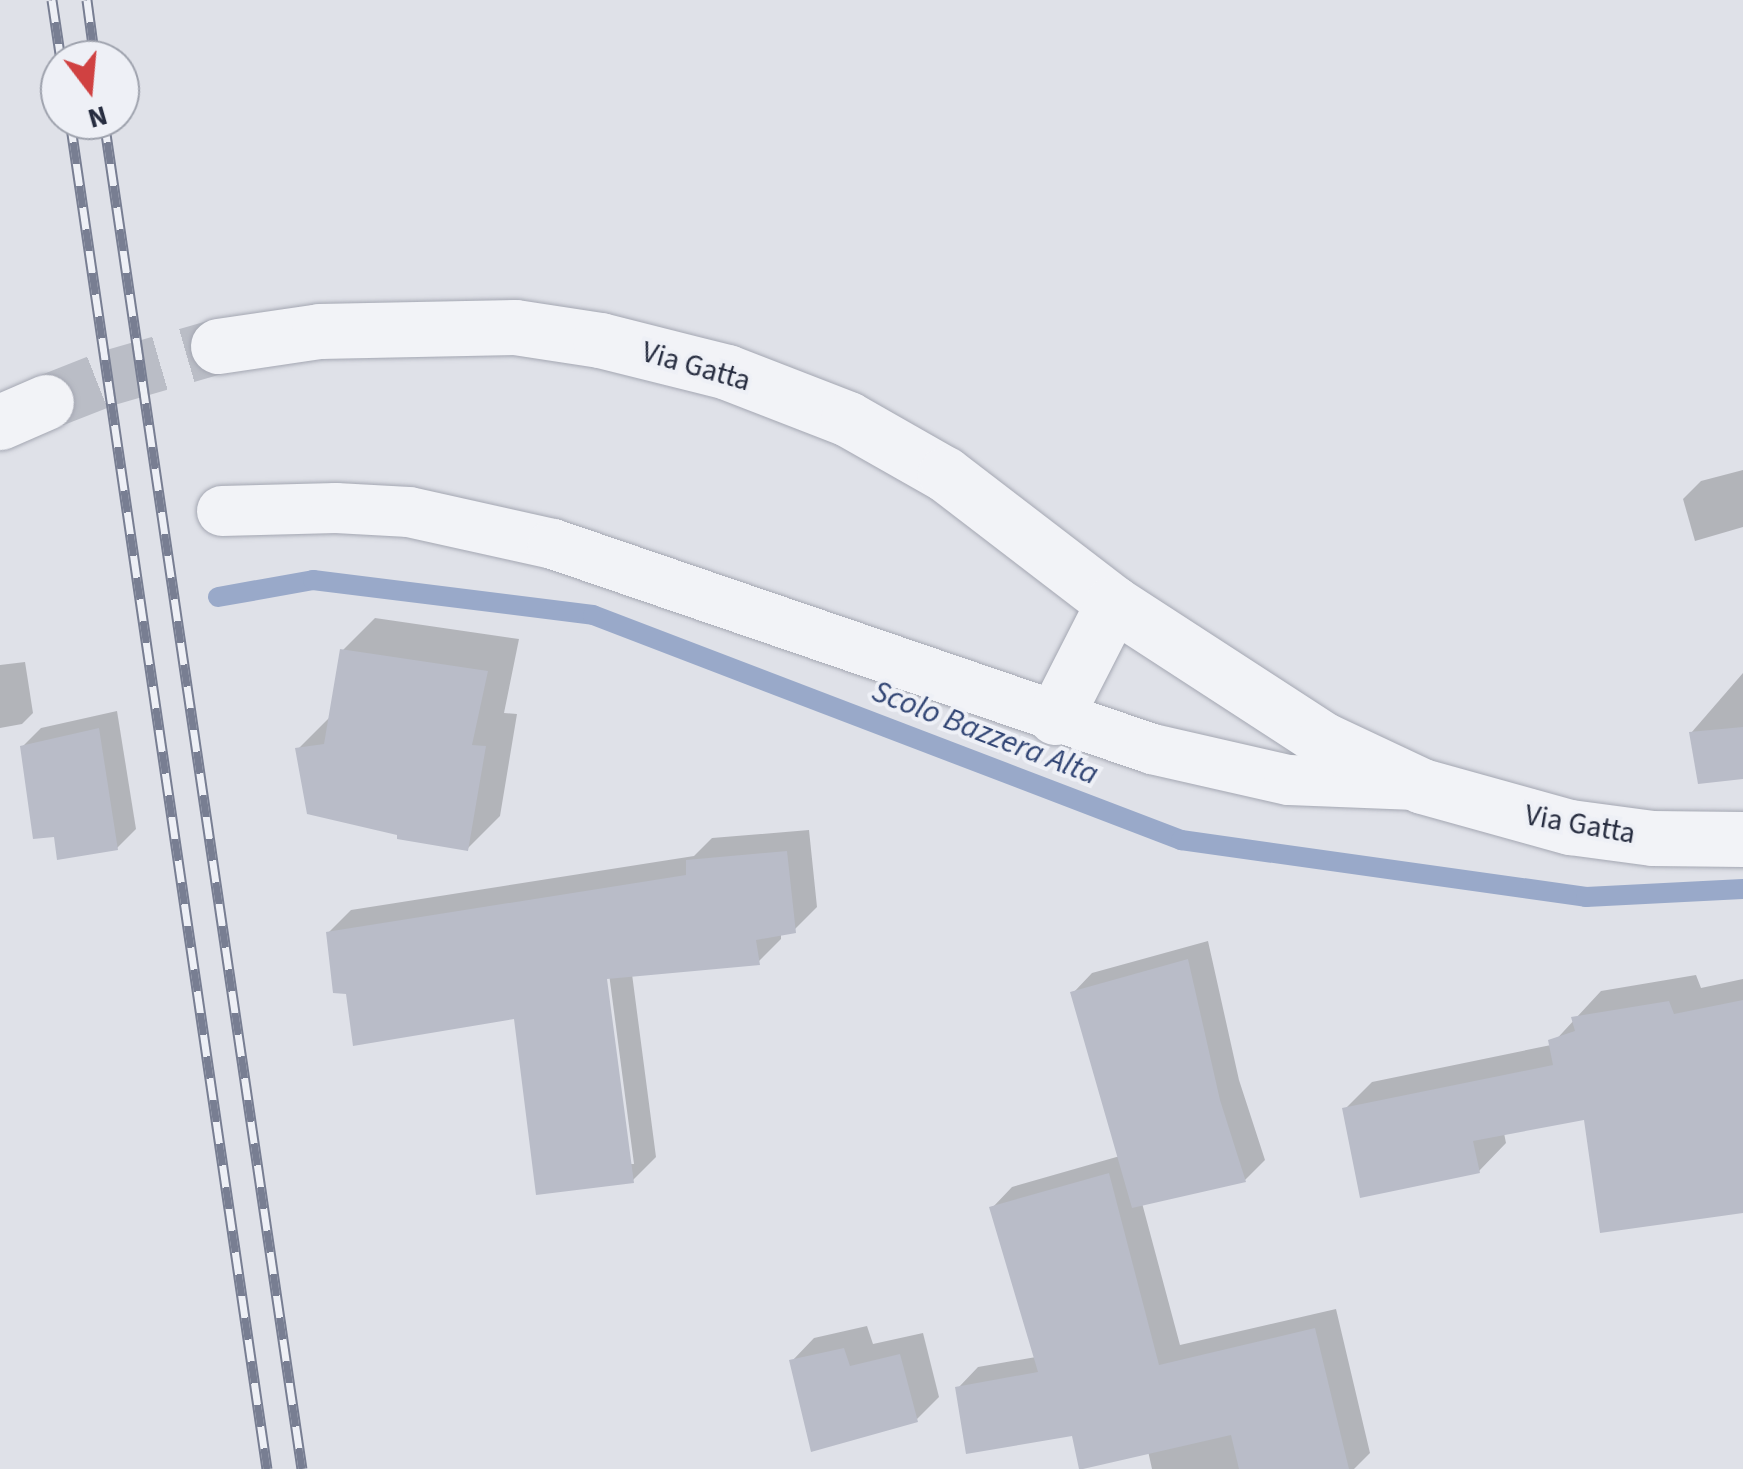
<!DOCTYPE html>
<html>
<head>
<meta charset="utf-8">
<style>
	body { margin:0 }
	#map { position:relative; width:1743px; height:1469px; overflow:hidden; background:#dfe1e8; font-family:"Source Sans 3",sans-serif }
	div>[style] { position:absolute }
	.shadow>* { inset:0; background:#0003 }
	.stream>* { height:20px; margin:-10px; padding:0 10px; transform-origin:10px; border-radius:10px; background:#99a9c9 }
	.building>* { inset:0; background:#b9bcc8 }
	.tertiary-tunnel>* { height:55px; margin-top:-27.5px; transform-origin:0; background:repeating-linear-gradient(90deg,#babdc6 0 55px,transparent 0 83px) }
	.roads { filter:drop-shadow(0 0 2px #a4a7b2) drop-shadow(0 0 2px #a4a7b2) }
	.minor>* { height:50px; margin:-25px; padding:0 25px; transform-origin:25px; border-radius:25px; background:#f2f3f7 }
	.tertiary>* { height:55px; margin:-27.5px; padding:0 27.5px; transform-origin:27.5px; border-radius:27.5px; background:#f2f3f7 }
	.rail>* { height:11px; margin-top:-5.5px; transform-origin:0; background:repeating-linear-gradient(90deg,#eef0f6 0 22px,#787e92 0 44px); box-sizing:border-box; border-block:2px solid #787e92 }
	span { translate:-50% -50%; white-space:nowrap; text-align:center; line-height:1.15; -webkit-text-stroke:8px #eef0f6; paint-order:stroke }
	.street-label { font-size:30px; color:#272d40 }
	.water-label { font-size:32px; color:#314574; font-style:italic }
	.north { position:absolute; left:40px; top:40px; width:100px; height:100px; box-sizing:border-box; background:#eef0f6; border:2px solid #9ea2ad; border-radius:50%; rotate:164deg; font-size:28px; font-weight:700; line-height:40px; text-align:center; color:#272d40 }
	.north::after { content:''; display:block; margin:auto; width:35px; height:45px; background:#d04141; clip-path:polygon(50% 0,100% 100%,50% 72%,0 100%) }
</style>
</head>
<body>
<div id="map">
	<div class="shadow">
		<div style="clip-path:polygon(1743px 470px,1743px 527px,1695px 541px,1683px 499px,1701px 481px)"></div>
		<div style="clip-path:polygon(375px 618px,519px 639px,504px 713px,517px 714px,500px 816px,467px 849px,298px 749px,331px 716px,342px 651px)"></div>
		<div style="clip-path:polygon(25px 662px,33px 713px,22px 724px,0 728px,0 665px)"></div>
		<div style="clip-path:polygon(1743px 673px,1743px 775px,1691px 733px)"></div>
		<div style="clip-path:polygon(117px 711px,136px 829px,117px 848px,56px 834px,22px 747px,41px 728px)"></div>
		<div style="clip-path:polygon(evenodd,809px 830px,817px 907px,794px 930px,781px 933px,781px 939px,758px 962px,632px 974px,656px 1157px,633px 1180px,517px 1016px,348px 992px,328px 933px,351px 910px,694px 856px,712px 838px,809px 830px,608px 966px,634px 1164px,629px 1164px,603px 967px,608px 966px)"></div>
		<div style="clip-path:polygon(1208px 941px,1239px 1080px,1265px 1160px,1245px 1180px,1142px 1203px,1180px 1345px,1336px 1309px,1370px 1453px,1354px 1469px,1152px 1469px,1148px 1451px,1074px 1433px,958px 1388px,978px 1367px,1036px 1357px,992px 1208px,1012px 1187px,1120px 1156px,1073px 993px,1092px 973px)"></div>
		<div style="clip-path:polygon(1696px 975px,1701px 988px,1743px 979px,1743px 1210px,1586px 1117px,1504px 1133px,1506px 1143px,1479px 1171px,1345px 1109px,1372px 1082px,1551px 1045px,1601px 991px)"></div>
		<div style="clip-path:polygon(867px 1326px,873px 1344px,923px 1333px,939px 1397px,916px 1420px,792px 1361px,814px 1338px)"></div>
	</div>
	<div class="stream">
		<div style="left:218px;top:597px;width:97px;rotate:-10.1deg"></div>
		<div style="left:313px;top:580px;width:282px;rotate:7.1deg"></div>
		<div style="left:593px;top:615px;width:630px;rotate:20.94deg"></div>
		<div style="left:1181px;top:840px;width:409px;rotate:8deg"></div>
		<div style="left:1586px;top:897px;width:157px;rotate:-2.9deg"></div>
	</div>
	<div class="building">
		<div style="clip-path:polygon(340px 649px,488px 671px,472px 745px,486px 746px,468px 851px,397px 839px,397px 835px,307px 814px,295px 748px,324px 744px)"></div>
		<div style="clip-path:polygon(1743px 727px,1743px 779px,1698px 784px,1689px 732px)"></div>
		<div style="clip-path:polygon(99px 728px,118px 850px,57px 860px,54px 837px,33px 839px,20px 746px)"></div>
		<div style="clip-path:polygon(787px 851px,796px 933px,756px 940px,760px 965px,607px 979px,634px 1183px,536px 1195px,514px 1019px,353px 1046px,346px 994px,333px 993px,326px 932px,686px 875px,686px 860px)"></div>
		<div style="clip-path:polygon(1188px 959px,1220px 1100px,1246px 1182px,1132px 1208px,1070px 992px)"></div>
		<div style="clip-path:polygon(1743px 1000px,1743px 1213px,1600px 1233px,1584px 1120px,1473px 1141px,1480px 1173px,1360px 1198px,1342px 1108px,1553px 1065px,1548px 1040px,1575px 1031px,1571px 1017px,1669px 1001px,1674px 1014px)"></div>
		<div style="clip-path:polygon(1109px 1173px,1159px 1365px,1315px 1328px,1349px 1469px,1239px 1469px,1231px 1435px,1083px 1469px,1079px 1469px,1072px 1436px,966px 1454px,955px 1387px,1038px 1372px,989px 1207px)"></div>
		<div style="clip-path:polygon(844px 1348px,850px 1366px,900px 1354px,918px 1422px,811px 1452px,789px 1360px)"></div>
	</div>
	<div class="tertiary-tunnel">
		<div style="left:46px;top:402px;width:66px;rotate:-21.5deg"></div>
		<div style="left:107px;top:378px;width:116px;rotate:-16.1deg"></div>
	</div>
	<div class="roads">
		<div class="minor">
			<div style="left:222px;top:511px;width:114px;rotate:-1.5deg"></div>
			<div style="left:336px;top:508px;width:73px;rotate:3.1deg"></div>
			<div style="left:409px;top:512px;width:148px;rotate:12.5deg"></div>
			<div style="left:553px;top:544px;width:633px;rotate:18.89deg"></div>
			<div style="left:1152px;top:749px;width:140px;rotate:12.8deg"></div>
			<div style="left:1289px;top:780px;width:127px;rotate:2.3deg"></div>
		</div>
		<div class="tertiary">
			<div style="left:218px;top:346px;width:102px;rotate:-8.4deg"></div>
			<div style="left:319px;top:331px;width:196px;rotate:-1.2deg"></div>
			<div style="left:515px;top:327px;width:86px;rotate:8.7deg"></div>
			<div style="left:600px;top:340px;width:131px;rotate:14.1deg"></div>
			<div style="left:727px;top:372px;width:130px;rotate:21.2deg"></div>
			<div style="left:848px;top:419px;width:112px;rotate:29.6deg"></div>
			<div style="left:945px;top:474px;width:212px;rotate:37.5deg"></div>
			<div style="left:1113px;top:603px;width:252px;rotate:33deg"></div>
			<div style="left:1324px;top:740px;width:108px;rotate:25.1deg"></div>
			<div style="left:1422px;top:786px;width:154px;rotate:15.5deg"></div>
			<div style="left:1570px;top:827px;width:83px;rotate:7.6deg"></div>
			<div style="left:1652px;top:838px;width:91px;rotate:0.6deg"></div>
			<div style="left:0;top:422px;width:50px;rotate:-23.5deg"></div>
			<div style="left:1055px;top:717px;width:128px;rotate:-63deg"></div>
		</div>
	</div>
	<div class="rail">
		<div style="left:52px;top:0;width:61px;rotate:81.5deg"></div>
		<div style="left:87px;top:0;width:61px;rotate:82.4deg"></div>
		<div style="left:70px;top:120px;width:1363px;rotate:81.69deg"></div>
		<div style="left:104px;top:120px;width:1363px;rotate:81.65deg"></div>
	</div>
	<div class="street-label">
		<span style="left:696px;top:367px;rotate:16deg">Via Gatta</span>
		<span style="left:1580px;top:825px;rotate:10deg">Via Gatta</span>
	</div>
	<div class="water-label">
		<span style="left:985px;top:733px;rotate:21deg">Scolo Bazzera Alta</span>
	</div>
	<div class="north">N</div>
</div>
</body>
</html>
